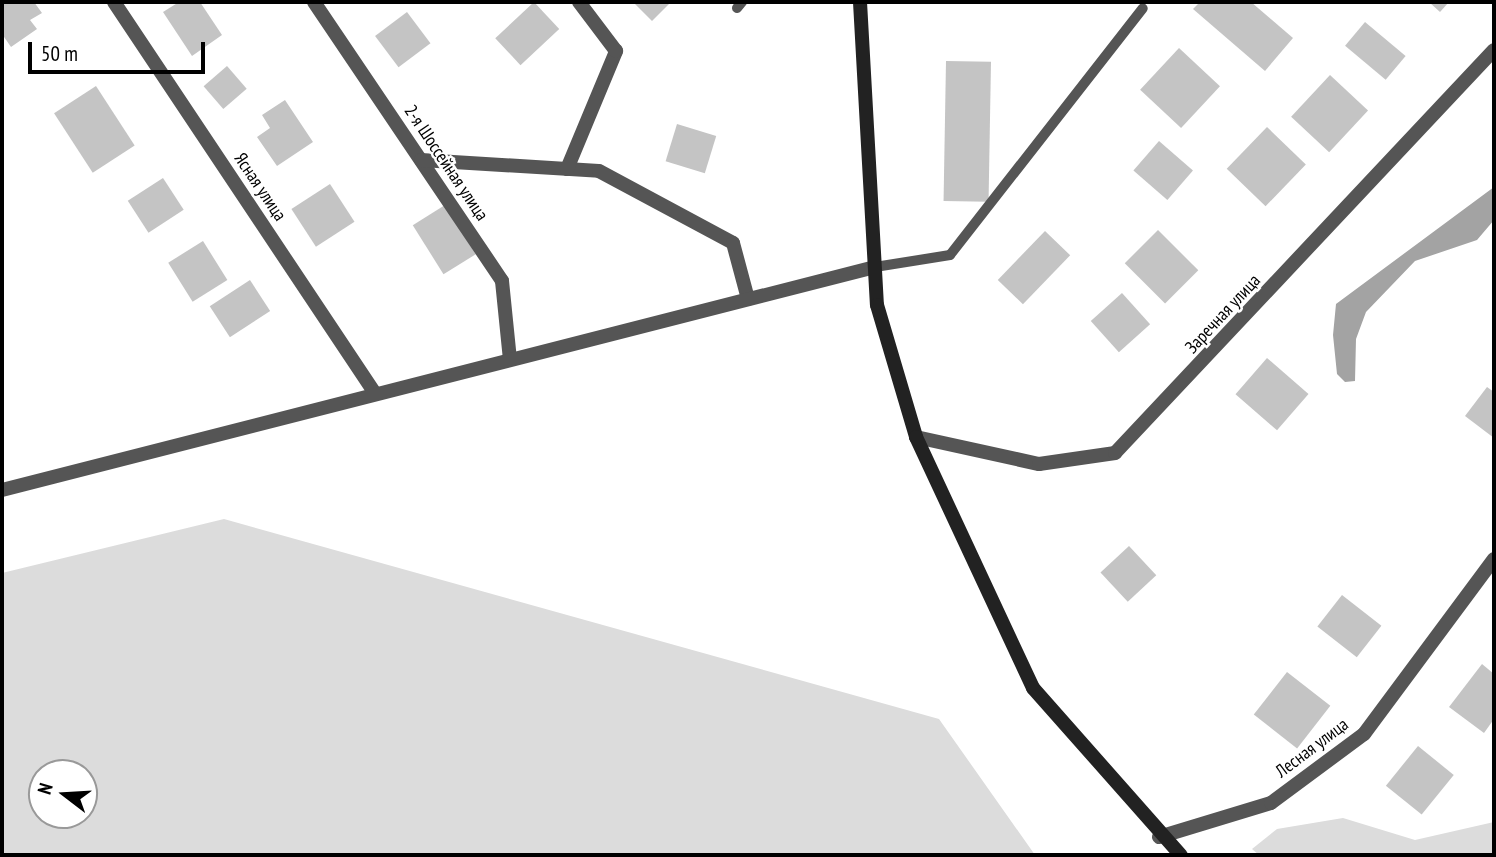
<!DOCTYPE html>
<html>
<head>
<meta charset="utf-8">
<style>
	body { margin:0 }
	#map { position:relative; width:1496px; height:857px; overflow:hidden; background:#fff; font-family:"PT Sans Narrow",sans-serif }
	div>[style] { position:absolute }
	.green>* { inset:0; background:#dcdcdc }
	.water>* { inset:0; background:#a3a3a3 }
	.building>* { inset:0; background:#c4c4c4; transform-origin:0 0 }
	.service>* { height:10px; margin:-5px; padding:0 5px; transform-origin:5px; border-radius:5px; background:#555 }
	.minor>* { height:14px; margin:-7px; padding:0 7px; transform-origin:7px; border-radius:7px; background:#555 }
	.secondary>* { height:14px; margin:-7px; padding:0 7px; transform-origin:7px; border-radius:7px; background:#222 }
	span { translate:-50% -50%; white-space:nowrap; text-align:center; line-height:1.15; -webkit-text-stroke:5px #fff; paint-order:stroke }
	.street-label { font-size:18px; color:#000 }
	.frame { position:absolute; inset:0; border:4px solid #000; pointer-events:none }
	.north { position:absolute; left:28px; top:759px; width:70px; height:70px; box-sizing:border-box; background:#fff; border:2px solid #999; border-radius:50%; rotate:287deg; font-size:19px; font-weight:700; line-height:28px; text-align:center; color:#000 }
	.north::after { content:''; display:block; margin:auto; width:24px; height:32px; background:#000; clip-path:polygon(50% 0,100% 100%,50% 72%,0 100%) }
	.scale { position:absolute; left:28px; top:42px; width:177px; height:32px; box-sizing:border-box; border:4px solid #000; border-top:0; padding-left:9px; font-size:21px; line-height:24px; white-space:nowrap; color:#000; -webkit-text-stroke:5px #fff; paint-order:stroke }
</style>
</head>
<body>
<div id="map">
	<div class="green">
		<div style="clip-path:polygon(evenodd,224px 519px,939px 719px,1035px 855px,2px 855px,2px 573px,224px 519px,42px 773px,84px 773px,84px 815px,42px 815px,42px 773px)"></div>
		<div style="clip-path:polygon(1343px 818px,1415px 840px,1494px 822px,1494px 855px,1259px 855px,1252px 849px,1277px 829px)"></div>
	</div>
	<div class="water">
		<div style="clip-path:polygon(1494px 187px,1494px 220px,1477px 240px,1415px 261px,1366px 312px,1356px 339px,1355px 381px,1345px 382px,1337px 374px,1333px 335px,1336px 304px)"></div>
	</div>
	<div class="building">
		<div style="clip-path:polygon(2px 2px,34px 2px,42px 13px,30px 20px,37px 29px,11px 47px,2px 34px)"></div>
		<div style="clip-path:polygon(179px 2px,200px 2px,222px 35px,192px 56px,163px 12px)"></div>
		<div style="left:534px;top:2px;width:37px;height:53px;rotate:47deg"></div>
		<div style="clip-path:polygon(633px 2px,671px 2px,652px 21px)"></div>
		<div style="clip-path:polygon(1200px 2px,1251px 2px,1293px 38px,1265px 71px,1193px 9px)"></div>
		<div style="clip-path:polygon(1429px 2px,1449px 2px,1440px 12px)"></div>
		<div style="left:407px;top:12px;width:39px;height:40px;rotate:53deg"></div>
		<div style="left:1365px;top:22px;width:53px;height:31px;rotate:40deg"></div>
		<div style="left:1179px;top:48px;width:56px;height:57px;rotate:43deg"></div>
		<div style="left:946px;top:61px;width:45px;height:140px;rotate:1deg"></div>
		<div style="left:227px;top:66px;width:30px;height:31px;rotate:49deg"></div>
		<div style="left:1330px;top:75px;width:52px;height:57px;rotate:43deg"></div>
		<div style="left:96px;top:86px;width:71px;height:50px;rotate:57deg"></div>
		<div style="clip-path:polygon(285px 100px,313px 142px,277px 166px,257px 137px,270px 128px,262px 115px)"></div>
		<div style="left:677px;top:124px;width:41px;height:39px;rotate:17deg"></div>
		<div style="left:1267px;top:127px;width:54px;height:58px;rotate:44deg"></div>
		<div style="left:1159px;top:141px;width:45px;height:39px;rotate:41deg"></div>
		<div style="left:163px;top:178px;width:38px;height:42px;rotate:57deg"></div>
		<div style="left:330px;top:184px;width:45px;height:46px;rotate:57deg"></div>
		<div style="left:445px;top:205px;width:58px;height:38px;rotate:58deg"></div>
		<div style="left:1158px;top:230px;width:57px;height:47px;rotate:45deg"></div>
		<div style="left:1045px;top:231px;width:35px;height:68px;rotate:44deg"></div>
		<div style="left:203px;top:241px;width:46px;height:41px;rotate:58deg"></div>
		<div style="left:250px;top:280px;width:37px;height:48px;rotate:57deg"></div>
		<div style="left:1122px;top:293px;width:42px;height:42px;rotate:48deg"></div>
		<div style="left:1267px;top:358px;width:55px;height:48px;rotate:41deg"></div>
		<div style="clip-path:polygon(1487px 387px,1494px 392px,1494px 438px,1465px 416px)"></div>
		<div style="left:1129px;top:546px;width:40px;height:39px;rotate:47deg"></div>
		<div style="left:1342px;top:595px;width:50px;height:40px;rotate:38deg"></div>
		<div style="clip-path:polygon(1482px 664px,1494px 674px,1494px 719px,1484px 733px,1449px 707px)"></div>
		<div style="left:1287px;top:672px;width:55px;height:54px;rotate:38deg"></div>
		<div style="left:1418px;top:746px;width:46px;height:51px;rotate:39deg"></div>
	</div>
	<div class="service">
		<div style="left:737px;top:8px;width:8px;rotate:-50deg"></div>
		<div style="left:875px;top:267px;width:76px;rotate:-9.1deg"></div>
		<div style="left:950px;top:255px;width:313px;rotate:-52deg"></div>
	</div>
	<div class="minor">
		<div style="left:114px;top:2px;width:471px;rotate:56.3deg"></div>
		<div style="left:314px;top:2px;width:336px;rotate:56deg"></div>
		<div style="left:502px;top:281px;width:79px;rotate:84.2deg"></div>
		<div style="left:421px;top:160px;width:178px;rotate:3.5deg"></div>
		<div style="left:599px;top:171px;width:152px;rotate:28.2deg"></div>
		<div style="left:733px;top:243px;width:58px;rotate:75deg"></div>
		<div style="left:567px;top:169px;width:128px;rotate:-67.4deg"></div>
		<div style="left:616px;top:51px;width:61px;rotate:-127.1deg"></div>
		<div style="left:916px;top:437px;width:126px;rotate:12.4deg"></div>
		<div style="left:1039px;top:464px;width:77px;rotate:-8.2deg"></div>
		<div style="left:1115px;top:453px;width:553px;rotate:-46.76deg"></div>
		<div style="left:2px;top:490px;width:901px;rotate:-14.33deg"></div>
		<div style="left:1159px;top:837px;width:117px;rotate:-16.9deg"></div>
		<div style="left:1271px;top:803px;width:116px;rotate:-36.6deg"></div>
		<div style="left:1364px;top:734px;width:218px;rotate:-53.4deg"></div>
	</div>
	<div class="secondary">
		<div style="left:860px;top:2px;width:303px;rotate:86.8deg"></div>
		<div style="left:877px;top:305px;width:138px;rotate:73.5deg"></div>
		<div style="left:916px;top:437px;width:277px;rotate:65deg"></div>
		<div style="left:1033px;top:688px;width:223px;rotate:48.5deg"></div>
	</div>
	<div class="street-label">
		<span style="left:446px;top:163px;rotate:56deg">2-я Шоссейная улица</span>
		<span style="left:260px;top:187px;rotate:56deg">Ясная улица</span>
		<span style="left:1223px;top:314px;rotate:-47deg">Заречная улица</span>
		<span style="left:1312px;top:748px;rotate:-37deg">Лесная улица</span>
	</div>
	<div class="frame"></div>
	<div class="north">N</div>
	<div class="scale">50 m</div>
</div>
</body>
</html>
